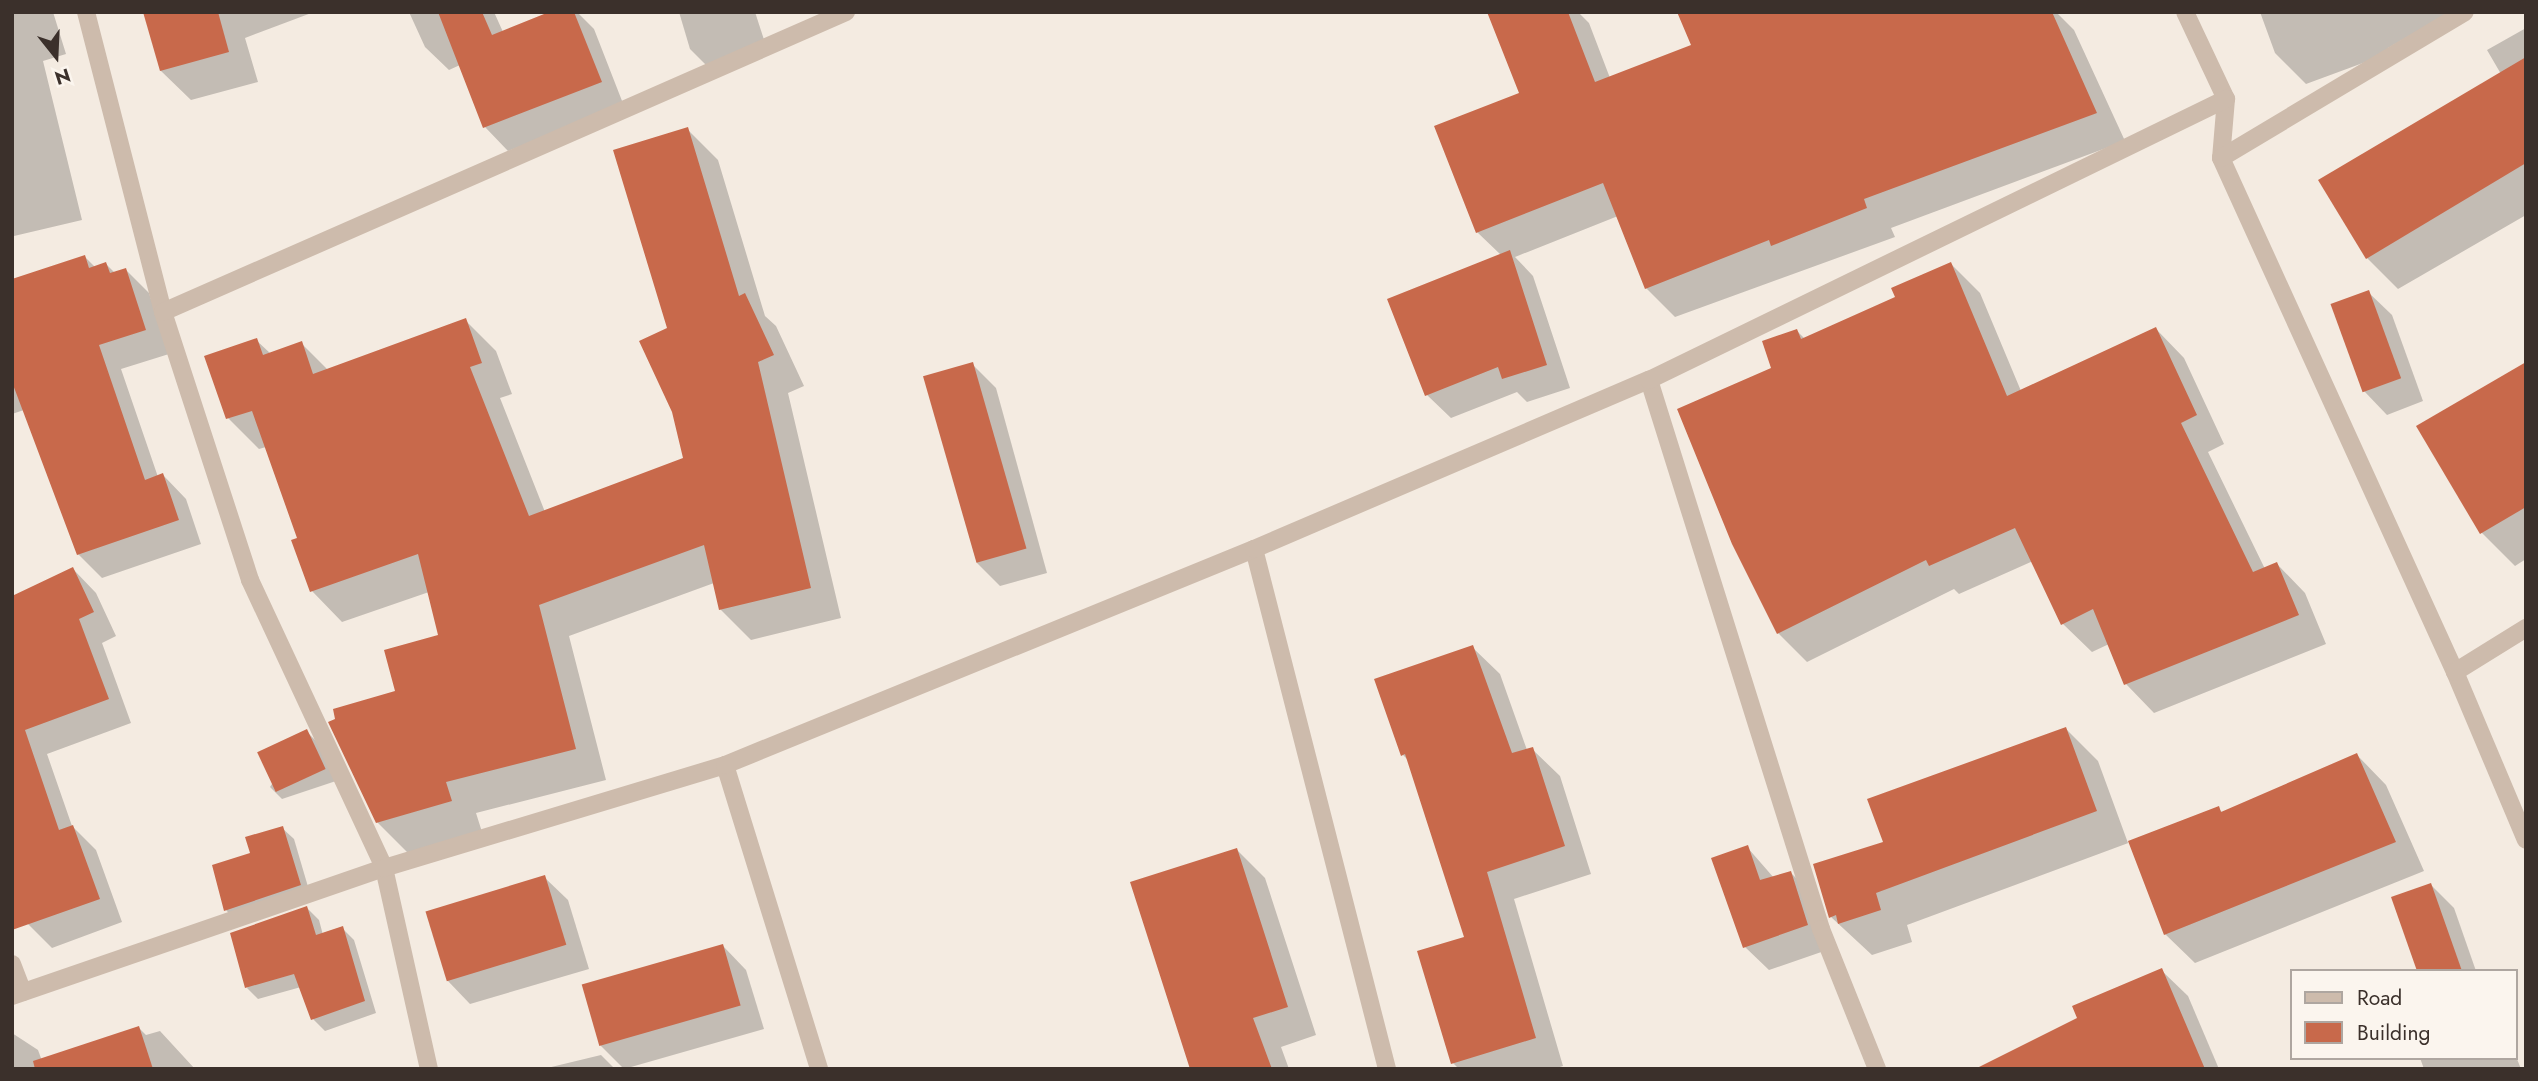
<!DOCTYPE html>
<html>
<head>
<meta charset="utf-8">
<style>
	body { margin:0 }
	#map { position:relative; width:2538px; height:1081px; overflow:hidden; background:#f4ebe1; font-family:Jost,sans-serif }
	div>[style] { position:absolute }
	.shadow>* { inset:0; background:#0003 }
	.building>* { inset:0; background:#c8694b; transform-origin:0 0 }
	.minor>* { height:18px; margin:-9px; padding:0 9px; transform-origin:9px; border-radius:9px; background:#cdbbac }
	span { translate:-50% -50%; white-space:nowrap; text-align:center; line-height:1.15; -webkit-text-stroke:7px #fbf5ee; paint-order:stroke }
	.frame { position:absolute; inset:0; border:14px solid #3b302b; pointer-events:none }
	.legend { position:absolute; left:2290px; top:969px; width:228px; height:91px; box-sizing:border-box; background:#fbf5ee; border:2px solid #aea6a0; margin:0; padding:9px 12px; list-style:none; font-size:21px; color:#3b302b }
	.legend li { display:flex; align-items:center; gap:14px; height:35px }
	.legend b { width:35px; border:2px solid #aea6a0 }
	.north { position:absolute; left:21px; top:21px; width:70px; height:70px; -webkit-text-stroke:5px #fbf5ee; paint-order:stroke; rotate:162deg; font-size:19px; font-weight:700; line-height:28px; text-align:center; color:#3b302b }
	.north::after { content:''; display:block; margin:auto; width:24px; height:32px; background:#3b302b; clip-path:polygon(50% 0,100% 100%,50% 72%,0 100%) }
</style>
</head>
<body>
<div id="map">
	<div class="shadow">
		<div style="clip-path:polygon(12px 12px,53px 12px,66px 54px,43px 61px,82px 220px,14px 236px)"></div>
		<div style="clip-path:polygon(144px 12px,314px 12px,245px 38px,258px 82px,191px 100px,161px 71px)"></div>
		<div style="clip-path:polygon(409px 12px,494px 12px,503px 32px,553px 12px,577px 12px,594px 29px,624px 106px,508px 151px,485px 127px,460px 65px,449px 70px,425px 47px)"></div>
		<div style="clip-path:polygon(679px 12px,755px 12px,769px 55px,714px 73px,690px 49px)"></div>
		<div style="clip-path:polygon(1515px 12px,1578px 12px,1589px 23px,1610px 78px,2023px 12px,2056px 12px,2074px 30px,2125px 141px,1891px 228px,1895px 237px,1675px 317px,1646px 288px,1618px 216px,1515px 257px,1533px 276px,1570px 388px,1527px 402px,1517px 392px,1451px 418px,1427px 395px,1501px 255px,1477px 232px,1521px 94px)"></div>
		<div style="clip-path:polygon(2260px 12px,2451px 12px,2388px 48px,2390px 53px,2306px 84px,2275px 53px)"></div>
		<div style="clip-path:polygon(2526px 28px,2526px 215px,2398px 289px,2367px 258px,2501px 74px,2487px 50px)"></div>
		<div style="clip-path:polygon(687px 129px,718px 160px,765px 316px,776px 326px,804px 386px,788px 393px,841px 618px,751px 640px,720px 609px,714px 583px,569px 636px,606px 780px,476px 813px,482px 832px,408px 853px,377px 822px,398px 692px,441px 636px,429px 592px,342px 622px,312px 591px,300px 539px,266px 447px,259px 449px,228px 418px,256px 340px,271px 354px,301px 343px,328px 370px,465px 320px,496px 351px,512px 394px,500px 398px,545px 512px,685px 459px,670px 329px)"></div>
		<div style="clip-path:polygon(85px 257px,95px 267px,106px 264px,115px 273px,126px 270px,149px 293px,169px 354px,121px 369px,158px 477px,163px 475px,186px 499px,201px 544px,102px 578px,78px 554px,24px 410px,12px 414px,12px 291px)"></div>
		<div style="clip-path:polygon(1951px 264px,1980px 293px,2021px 391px,2156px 329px,2184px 358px,2224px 444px,2208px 452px,2265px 569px,2277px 564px,2305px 593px,2326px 644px,2154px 713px,2126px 684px,2109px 644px,2092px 652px,2063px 624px,2033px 561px,1959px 594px,1954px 589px,1807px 662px,1778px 633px,1734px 543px,1773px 369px,1797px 331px,1805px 339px,1897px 298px)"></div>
		<div style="clip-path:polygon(2368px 292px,2392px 315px,2423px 401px,2387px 415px,2364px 391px)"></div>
		<div style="clip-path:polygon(972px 364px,996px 388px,1047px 573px,1000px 586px,977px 563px,925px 378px)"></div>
		<div style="clip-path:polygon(2526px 364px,2526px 559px,2515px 566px,2481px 532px)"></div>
		<div style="clip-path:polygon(73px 569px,96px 593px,116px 636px,102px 643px,131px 723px,47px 754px,72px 826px,96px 850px,122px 922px,52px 948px,28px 924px,12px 597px)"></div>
		<div style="clip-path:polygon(1472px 647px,1500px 674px,1527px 750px,1532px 749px,1560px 776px,1591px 874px,1514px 899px,1563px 1066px,1553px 1069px,1459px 1069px,1453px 1063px,1467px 938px,1409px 761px,1403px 755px)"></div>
		<div style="clip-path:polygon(2066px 729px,2098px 761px,2128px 843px,2218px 808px,2223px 813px,2357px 755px,2386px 785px,2424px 871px,2195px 963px,2165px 934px,2131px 842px,1907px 925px,1912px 942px,1872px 955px,1831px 917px,1886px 843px)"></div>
		<div style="clip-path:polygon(307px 732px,318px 743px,336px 781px,282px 799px,270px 787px)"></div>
		<div style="clip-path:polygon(282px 828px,294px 839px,311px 897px,237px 922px,226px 910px,252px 854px)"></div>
		<div style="clip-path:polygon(1747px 847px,1774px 878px,1790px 872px,1814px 896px,1830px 949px,1769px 970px,1745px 947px)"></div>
		<div style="clip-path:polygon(1237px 850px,1265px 878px,1316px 1035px,1281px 1047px,1289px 1069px,1192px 1069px)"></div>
		<div style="clip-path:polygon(544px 877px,568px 900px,589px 969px,470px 1004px,447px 980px)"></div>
		<div style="clip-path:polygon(2431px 885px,2454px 908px,2476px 971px,2419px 971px)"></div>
		<div style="clip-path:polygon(307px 908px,319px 920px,323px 935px,342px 928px,354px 940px,376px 1013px,325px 1031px,313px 1019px,301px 987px,258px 999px,247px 988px)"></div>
		<div style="clip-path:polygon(723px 946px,746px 970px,764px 1029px,624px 1069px,601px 1046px,584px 986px)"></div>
		<div style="clip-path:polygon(2161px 970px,2188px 996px,2219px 1069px,2002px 1069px)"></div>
		<div style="clip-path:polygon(139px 1028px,146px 1035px,160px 1031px,195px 1069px,72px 1069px)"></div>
		<div style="clip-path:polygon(12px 1033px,38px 1050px,45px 1069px,12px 1069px)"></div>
		<div style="clip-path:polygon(2515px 1054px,2521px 1069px,2424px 1069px,2420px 1058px,2515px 1058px)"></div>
		<div style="clip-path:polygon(601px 1055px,615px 1069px,543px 1069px)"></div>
	</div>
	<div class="building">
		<div style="clip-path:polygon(143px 12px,218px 12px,229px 52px,160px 71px)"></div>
		<div style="clip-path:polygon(438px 12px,482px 12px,492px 35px,549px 12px,574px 12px,602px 82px,483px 128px)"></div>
		<div style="clip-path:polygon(1487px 12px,1568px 12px,1595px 82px,1691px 45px,1677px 12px,2052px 12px,2097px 113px,1864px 199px,1867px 208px,1771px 246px,1769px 240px,1645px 289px,1603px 183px,1476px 233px,1434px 126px,1519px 93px)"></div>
		<div style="clip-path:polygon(2526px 57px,2526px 163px,2366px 259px,2318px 180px)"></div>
		<div style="clip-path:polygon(688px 127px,739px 296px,745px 293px,774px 355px,758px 362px,811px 588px,719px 610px,704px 545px,539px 605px,576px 749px,446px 782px,452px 801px,376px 823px,328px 722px,335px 719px,333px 709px,395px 691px,384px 650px,438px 635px,418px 554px,310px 592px,291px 540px,297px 538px,252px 411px,226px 419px,204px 356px,257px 338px,263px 355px,302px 341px,313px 374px,466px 318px,482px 363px,470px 367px,529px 516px,683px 458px,672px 412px,639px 341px,667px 328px,613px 150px)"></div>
		<div style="clip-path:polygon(1510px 250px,1547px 365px,1502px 379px,1498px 367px,1425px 396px,1387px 299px)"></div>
		<div style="clip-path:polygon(85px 255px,89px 268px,106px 262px,110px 273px,126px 268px,146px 330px,99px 345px,145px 480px,163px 473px,179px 520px,77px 555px,12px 382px,12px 279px)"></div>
		<div style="clip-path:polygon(1951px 262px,2007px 396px,2156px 327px,2197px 415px,2181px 423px,2253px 572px,2277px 562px,2299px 615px,2124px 685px,2093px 609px,2061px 625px,2015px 528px,1929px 566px,1926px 560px,1777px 634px,1732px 544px,1677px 409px,1771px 368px,1762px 341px,1797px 329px,1801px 339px,1895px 297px,1891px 288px)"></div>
		<div style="left:2369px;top:290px;width:94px;height:41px;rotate:70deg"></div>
		<div style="left:973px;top:362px;width:194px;height:52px;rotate:74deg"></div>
		<div style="clip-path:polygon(2526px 362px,2526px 507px,2480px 534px,2416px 426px)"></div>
		<div style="clip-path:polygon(73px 567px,94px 612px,79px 619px,109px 699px,25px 730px,59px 830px,73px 825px,100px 899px,12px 930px,12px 596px)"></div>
		<div style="clip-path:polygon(1473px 645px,1512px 753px,1533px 747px,1565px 846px,1487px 872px,1536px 1038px,1451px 1064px,1417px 951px,1464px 937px,1405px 754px,1401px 756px,1374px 679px)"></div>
		<div style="clip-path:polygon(2066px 727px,2097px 811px,1876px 893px,1881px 910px,1838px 924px,1836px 915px,1829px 918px,1813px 864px,1883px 842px,1867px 799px)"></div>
		<div style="left:307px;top:729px;width:44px;height:55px;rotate:65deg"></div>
		<div style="clip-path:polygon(2357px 753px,2396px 842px,2164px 935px,2128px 841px,2219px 806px,2221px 812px)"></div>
		<div style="clip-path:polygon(283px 826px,301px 885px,224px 911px,212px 865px,250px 853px,245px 837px)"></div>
		<div style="clip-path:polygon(1748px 845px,1760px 880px,1791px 871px,1808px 925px,1743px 948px,1711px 858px)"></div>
		<div style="clip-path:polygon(1237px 848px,1288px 1007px,1253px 1018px,1272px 1069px,1190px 1069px,1130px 882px)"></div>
		<div style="left:545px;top:875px;width:73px;height:125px;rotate:73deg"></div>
		<div style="clip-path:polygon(2431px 883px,2462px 971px,2417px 971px,2391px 897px)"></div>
		<div style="clip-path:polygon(307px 906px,316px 935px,343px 926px,365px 1001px,311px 1020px,294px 974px,245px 988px,230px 933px)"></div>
		<div style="left:723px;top:944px;width:64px;height:147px;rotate:74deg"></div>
		<div style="clip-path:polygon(2162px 968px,2205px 1069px,1975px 1069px,2077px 1018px,2072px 1006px)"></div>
		<div style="clip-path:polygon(139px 1026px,153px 1069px,35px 1069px,33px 1061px)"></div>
	</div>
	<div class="minor">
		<div style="left:86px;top:12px;width:310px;rotate:75.6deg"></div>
		<div style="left:163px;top:312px;width:282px;rotate:72deg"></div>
		<div style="left:250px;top:580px;width:318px;rotate:65deg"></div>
		<div style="left:384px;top:868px;width:206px;rotate:77.4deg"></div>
		<div style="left:2185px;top:12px;width:96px;rotate:64.8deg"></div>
		<div style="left:2226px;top:99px;width:59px;rotate:94.8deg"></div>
		<div style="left:2221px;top:158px;width:565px;rotate:65.52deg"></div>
		<div style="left:2455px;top:672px;width:182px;rotate:67.1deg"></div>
		<div style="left:2221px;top:158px;width:284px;rotate:-30.9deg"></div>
		<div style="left:163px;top:312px;width:746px;rotate:-23.71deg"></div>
		<div style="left:1649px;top:380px;width:575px;rotate:72.6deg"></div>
		<div style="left:1821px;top:929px;width:151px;rotate:68.2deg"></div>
		<div style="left:1254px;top:549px;width:537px;rotate:75.65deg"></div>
		<div style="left:2455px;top:672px;width:84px;rotate:-31.8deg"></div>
		<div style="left:725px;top:765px;width:318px;rotate:72.8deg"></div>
		<div style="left:12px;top:964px;width:30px;rotate:69deg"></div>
		<div style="left:12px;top:996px;width:393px;rotate:-19deg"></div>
		<div style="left:384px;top:868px;width:356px;rotate:-16.8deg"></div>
		<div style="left:725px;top:765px;width:571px;rotate:-22.21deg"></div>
		<div style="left:1254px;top:549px;width:430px;rotate:-23.2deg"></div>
		<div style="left:1649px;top:380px;width:642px;rotate:-25.97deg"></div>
	</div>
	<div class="frame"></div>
	<ul class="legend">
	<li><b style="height:9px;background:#cdbbac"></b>Road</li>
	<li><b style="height:19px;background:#c8694b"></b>Building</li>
	</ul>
	<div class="north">N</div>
</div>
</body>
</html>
